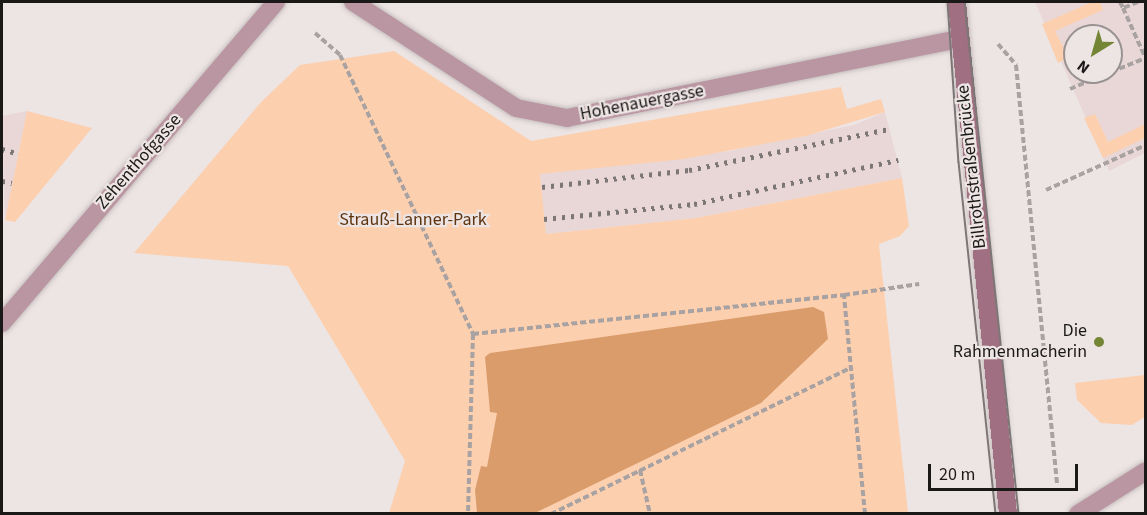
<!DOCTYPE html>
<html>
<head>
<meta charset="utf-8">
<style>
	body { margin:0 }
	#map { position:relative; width:1147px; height:515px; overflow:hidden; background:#ede4e4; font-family:"Source Sans 3",sans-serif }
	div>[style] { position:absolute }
	.built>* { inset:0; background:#e9d7d7 }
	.green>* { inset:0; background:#fccfae }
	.forest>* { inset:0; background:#da9c6b }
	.path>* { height:4px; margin-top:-2px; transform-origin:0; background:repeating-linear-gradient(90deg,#a9a2a2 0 6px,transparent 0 9px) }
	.roads { filter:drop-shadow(0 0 2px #c7bfbf) drop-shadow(0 0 2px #c7bfbf) }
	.minor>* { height:18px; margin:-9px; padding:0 9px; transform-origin:9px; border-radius:9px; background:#b996a2 }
	.secondary>* { height:18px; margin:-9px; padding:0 9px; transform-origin:9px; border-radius:9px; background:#a06f81 }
	.tram>* { height:1.5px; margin:-0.75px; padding:0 0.75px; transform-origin:0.75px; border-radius:0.75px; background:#7c7676 }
	.rail>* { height:4.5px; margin-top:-2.25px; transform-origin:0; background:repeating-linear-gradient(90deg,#7c7676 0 3px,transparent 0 9px) }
	.dots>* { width:16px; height:16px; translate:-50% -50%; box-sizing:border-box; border:3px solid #ede4e4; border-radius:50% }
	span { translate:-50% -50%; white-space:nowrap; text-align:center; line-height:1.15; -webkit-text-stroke:4.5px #ede4e4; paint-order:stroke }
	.street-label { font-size:18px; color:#1b1818 }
	.park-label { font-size:18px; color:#5e340f }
	.poi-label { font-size:18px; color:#1b1818 }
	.right { translate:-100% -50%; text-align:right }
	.frame { position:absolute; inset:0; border:3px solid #1b1818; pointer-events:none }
	.north { position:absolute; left:1063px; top:24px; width:60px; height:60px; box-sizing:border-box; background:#ede4e4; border:2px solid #999292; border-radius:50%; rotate:217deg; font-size:16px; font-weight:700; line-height:24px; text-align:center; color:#1b1818 }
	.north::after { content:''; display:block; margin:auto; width:21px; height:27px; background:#748636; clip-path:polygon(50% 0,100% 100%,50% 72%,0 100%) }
	.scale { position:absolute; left:928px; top:464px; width:150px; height:27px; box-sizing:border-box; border:3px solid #1b1818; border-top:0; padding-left:8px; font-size:18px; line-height:21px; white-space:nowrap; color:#1b1818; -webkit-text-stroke:4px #ede4e4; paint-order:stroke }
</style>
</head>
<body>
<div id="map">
	<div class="built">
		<div style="clip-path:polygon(evenodd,1035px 2px,1145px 2px,1145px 153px,1109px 171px,1035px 2px,1075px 36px,1111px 36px,1111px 72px,1075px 72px,1075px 36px)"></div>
		<div style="clip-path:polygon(27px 111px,5px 220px,2px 116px)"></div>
		<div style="clip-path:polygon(885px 112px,902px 178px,696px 218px,546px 234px,540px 174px,730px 151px,854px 125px)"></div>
	</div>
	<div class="green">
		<div style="clip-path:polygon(1092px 2px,1100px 2px,1103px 10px,1055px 31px,1069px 58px,1058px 63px,1042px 24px)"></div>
		<div style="clip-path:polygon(394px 51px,531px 141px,841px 87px,847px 109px,881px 99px,885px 112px,806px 136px,684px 159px,540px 174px,546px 234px,696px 218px,902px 178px,909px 226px,900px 236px,879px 244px,908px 513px,389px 513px,405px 461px,288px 266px,134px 253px,261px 102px,300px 65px)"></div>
		<div style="clip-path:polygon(27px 111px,92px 128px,15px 222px,5px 220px)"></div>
		<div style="clip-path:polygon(1095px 114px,1108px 142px,1145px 124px,1145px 138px,1103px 158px,1084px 118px)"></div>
		<div style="clip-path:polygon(1145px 375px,1145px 417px,1132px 425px,1101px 423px,1077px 400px,1075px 383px)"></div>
	</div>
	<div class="forest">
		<div style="clip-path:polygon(813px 307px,824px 312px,828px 339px,761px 403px,535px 513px,477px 513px,475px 490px,481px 466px,487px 467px,497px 413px,490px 412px,485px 357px,490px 353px)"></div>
	</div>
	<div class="path">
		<div style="left:1120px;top:2px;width:7px;rotate:63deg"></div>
		<div style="left:1138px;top:2px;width:16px;rotate:158deg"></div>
		<div style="left:1123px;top:8px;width:54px;rotate:65.8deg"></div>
		<div style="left:315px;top:33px;width:33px;rotate:41deg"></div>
		<div style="left:340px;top:55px;width:309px;rotate:64.5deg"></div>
		<div style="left:473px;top:334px;width:180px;rotate:91.6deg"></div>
		<div style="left:998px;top:44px;width:28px;rotate:49deg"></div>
		<div style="left:1016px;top:65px;width:421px;rotate:84.4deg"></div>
		<div style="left:1111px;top:72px;width:37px;rotate:-22deg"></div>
		<div style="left:1070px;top:89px;width:43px;rotate:-23deg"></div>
		<div style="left:1046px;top:190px;width:110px;rotate:-24.2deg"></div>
		<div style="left:473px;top:334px;width:373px;rotate:-6deg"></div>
		<div style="left:640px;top:470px;width:45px;rotate:77.2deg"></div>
		<div style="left:551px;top:514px;width:333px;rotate:-26deg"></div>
		<div style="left:865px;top:514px;width:220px;rotate:-95.5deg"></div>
		<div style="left:844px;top:295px;width:76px;rotate:-8.3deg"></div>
	</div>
	<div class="roads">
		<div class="minor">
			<div style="left:353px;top:2px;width:194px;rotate:33deg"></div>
			<div style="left:516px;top:108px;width:52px;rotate:11.1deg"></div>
			<div style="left:567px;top:118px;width:400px;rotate:-11.4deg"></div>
			<div style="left:2px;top:323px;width:422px;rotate:-49.5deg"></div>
			<div style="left:1078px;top:514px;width:80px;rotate:-32.3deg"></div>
		</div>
		<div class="secondary">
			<div style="left:957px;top:2px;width:515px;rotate:84.31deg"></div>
		</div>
	</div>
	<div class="tram">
		<div style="left:948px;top:2px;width:160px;rotate:86.1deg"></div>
		<div style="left:959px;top:162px;width:354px;rotate:84deg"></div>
		<div style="left:965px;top:2px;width:515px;rotate:83.98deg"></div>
	</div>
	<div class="rail">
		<div style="left:2px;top:149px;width:18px;rotate:16deg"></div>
		<div style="left:2px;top:181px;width:10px;rotate:11deg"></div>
		<div style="left:542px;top:187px;width:148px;rotate:-6.6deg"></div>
		<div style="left:689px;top:170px;width:204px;rotate:-11.6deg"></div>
		<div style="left:544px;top:219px;width:151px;rotate:-5.7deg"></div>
		<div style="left:694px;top:204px;width:209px;rotate:-12.2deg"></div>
	</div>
	<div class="dots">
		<div style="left:1099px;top:342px;background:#748636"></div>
	</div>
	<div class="street-label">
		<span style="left:642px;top:103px;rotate:-11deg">Hohenauergasse</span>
		<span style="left:139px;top:162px;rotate:-49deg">Zehenthofgasse</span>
		<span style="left:972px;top:167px;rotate:-96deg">Billrothstraßenbrücke</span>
	</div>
	<div class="park-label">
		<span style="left:413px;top:220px">Strauß-Lanner-Park</span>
	</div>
	<div class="poi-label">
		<span class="right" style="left:1087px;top:342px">Die<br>Rahmenmacherin</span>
	</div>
	<div class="frame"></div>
	<div class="north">N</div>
	<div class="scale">20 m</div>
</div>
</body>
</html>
